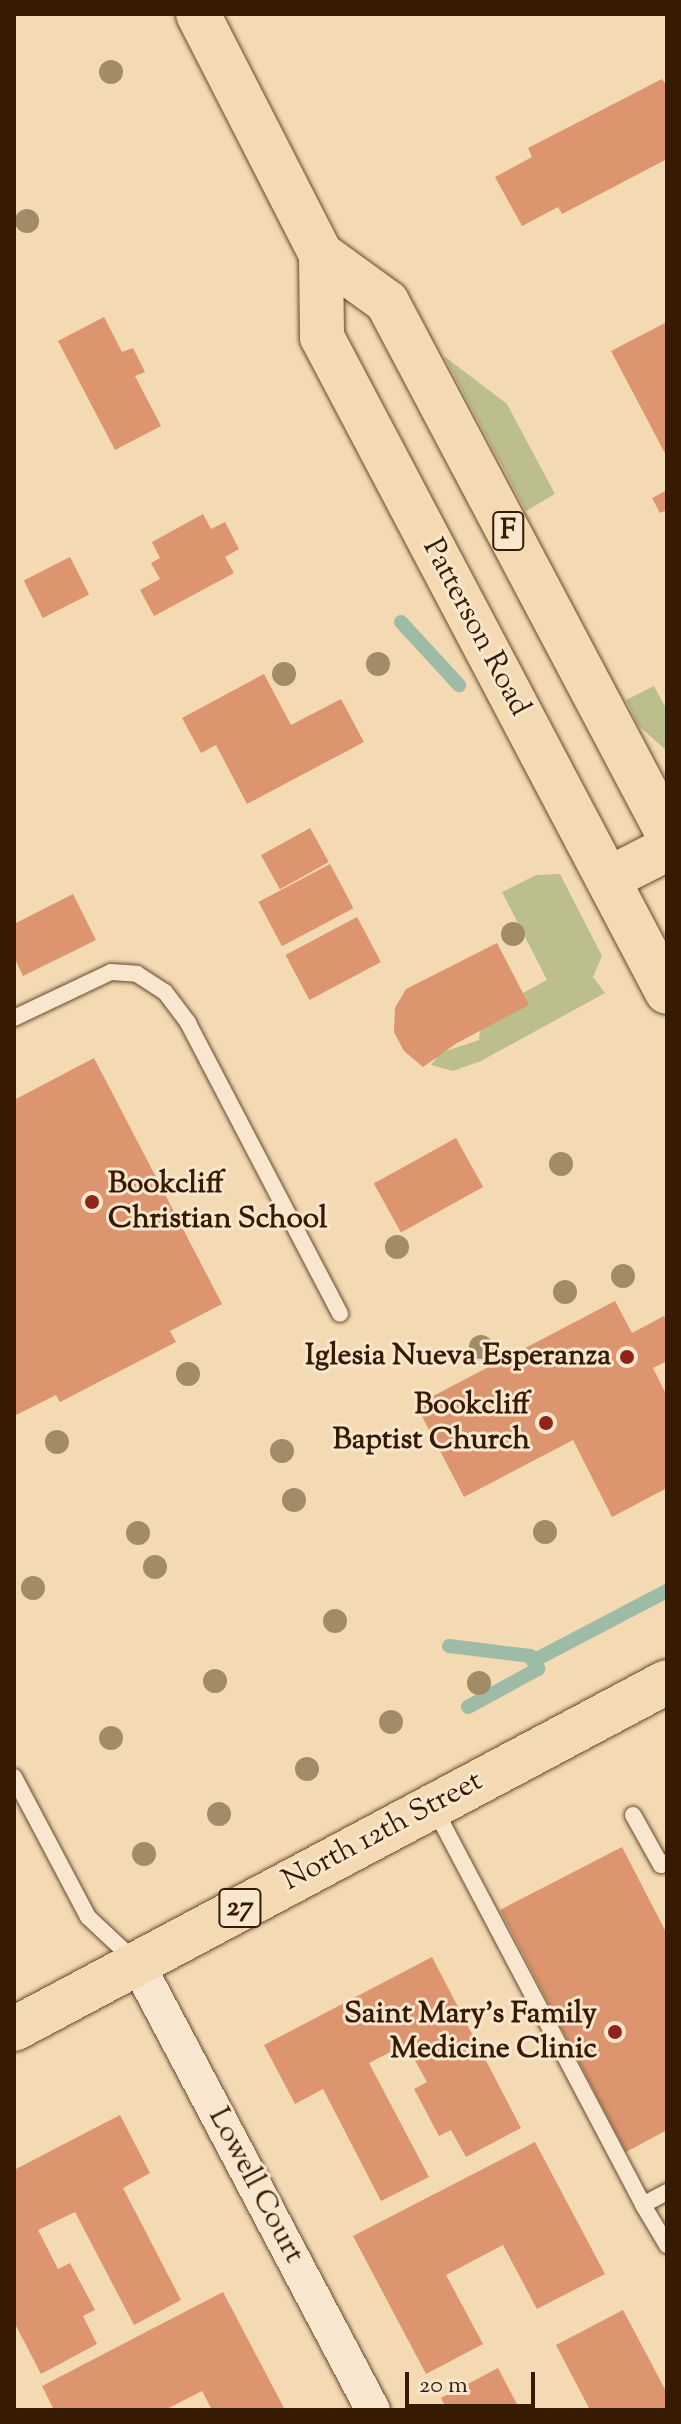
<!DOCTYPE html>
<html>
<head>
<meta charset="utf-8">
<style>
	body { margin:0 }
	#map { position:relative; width:681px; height:2424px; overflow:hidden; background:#f4dab3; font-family:"Sorts Mill Goudy",serif }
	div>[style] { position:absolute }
	.green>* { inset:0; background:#bcbf8c }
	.stream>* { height:14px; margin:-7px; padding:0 7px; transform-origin:7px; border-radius:7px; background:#9dbba7 }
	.building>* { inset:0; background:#dc956e; transform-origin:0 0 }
	.roads { filter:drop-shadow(0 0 2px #664a2e) drop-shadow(0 0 2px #664a2e) }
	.lane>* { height:16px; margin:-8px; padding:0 8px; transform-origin:8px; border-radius:8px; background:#f8e7ce }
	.street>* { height:34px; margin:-17px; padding:0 17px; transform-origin:17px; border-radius:17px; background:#f8e7ce }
	.primary>* { height:44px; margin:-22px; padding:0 22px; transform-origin:22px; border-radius:22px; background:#f4dab3 }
	.trees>* { width:24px; height:24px; margin:-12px; border-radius:50%; background:#a28c68 }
	.dots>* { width:22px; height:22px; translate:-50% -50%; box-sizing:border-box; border:4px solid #f8e7ce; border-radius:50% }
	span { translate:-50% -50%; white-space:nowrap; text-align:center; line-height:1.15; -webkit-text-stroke:6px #f8e7ce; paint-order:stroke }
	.shield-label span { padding:2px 6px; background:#f8e7ce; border:2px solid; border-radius:6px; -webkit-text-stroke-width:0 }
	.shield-label { font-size:28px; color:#371a02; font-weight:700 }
	.street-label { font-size:30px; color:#371a02 }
	.poi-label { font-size:30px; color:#371a02; font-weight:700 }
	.left { translate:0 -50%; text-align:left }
	.right { translate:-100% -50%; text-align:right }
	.frame { position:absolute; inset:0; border:16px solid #371a02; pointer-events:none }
	.scale { position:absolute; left:405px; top:2372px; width:130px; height:36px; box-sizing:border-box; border:4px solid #371a02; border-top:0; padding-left:10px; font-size:24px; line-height:28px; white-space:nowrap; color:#371a02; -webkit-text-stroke:6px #f8e7ce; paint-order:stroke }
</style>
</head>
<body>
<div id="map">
	<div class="green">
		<div style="clip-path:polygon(444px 356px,507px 404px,555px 494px,526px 511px)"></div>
		<div style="clip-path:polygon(654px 686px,667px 710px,667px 751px,639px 726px,626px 700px)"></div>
		<div style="clip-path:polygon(560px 874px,602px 956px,593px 977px,605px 993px,481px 1061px,453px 1071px,431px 1065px,440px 1053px,479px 1040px,482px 1015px,547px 980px,502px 892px,536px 875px)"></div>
	</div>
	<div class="stream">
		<div style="left:401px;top:622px;width:86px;rotate:47.4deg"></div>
		<div style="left:449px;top:1646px;width:82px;rotate:7deg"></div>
		<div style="left:530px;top:1656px;width:6px;rotate:59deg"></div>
		<div style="left:533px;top:1661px;width:151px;rotate:-27.6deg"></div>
		<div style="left:468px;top:1707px;width:80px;rotate:-28.5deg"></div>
		<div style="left:538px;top:1669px;width:9px;rotate:-122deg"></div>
	</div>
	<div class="building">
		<div style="clip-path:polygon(662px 79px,667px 86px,667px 159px,562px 214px,558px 207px,522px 226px,495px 177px,532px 157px,528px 148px)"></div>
		<div style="clip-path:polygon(104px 317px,122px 352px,133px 348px,145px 372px,135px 376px,161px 426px,115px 450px,58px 341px)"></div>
		<div style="clip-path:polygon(667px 322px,667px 457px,611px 351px)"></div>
		<div style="clip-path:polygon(667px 490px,667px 510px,660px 513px,652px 498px)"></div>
		<div style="clip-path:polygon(203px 514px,211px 529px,225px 522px,239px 549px,225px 557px,234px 573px,154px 616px,140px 590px,160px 579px,151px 563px,160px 558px,152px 542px)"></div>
		<div style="left:70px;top:557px;width:42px;height:52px;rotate:63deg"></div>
		<div style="clip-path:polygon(264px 674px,291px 725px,341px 699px,364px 742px,247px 804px,216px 745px,201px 753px,182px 718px)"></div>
		<div style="left:310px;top:828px;width:39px;height:56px;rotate:61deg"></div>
		<div style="left:330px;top:864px;width:50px;height:81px;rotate:62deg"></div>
		<div style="clip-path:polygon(73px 894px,96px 940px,23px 976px,14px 957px,14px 924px)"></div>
		<div style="left:357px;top:917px;width:51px;height:81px;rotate:62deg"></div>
		<div style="clip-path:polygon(497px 943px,529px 1005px,457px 1043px,423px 1067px,404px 1051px,394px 1032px,395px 1008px,406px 989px)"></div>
		<div style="clip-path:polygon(94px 1058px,222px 1304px,170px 1331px,176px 1342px,60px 1402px,56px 1395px,14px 1416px,14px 1100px)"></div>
		<div style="left:456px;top:1138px;width:56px;height:94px;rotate:61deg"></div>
		<div style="clip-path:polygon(615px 1301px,632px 1333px,664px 1316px,667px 1322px,667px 1361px,653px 1368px,667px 1396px,667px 1488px,612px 1517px,573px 1440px,464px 1497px,416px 1405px)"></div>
		<div style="clip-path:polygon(622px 1847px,667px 1934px,667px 2130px,626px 2152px,500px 1910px)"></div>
		<div style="clip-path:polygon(432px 1957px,521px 2128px,466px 2157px,451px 2130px,439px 2136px,414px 2089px,427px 2082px,406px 2044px,369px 2063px,429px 2177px,381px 2201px,323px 2089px,295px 2104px,264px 2045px)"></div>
		<div style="clip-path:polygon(120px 2115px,150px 2173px,123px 2188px,181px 2300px,134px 2325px,75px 2212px,38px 2230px,58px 2269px,70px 2263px,95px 2310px,83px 2316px,97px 2344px,41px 2374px,14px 2322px,14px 2170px)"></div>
		<div style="clip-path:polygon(535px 2142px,605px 2274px,537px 2309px,503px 2245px,446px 2275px,483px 2344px,426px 2374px,353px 2236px)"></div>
		<div style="clip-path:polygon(223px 2292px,285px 2410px,212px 2410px,202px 2391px,165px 2410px,54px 2410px,42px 2386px)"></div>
		<div style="clip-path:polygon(623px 2310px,667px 2393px,667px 2410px,590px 2410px,556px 2345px)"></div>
		<div style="clip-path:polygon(498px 2368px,520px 2410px,447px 2410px,441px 2398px)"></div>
	</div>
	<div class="roads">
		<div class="lane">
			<div style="left:14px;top:1018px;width:107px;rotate:-25.4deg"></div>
			<div style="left:111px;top:972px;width:26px;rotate:4deg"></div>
			<div style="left:137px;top:974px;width:33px;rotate:33deg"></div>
			<div style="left:165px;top:992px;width:39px;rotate:53deg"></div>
			<div style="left:188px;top:1023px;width:328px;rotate:62.4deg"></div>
			<div style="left:14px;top:1777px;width:158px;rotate:62.1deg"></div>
			<div style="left:88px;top:1917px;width:64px;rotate:43.1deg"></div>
			<div style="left:433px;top:1806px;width:451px;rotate:62.2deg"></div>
			<div style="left:633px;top:1815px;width:57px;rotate:60.8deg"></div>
			<div style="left:661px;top:1865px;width:7px;rotate:-27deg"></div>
			<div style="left:667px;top:2192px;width:27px;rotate:152deg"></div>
			<div style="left:643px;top:2205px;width:47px;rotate:59deg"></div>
		</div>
		<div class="street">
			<div style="left:137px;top:1963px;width:505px;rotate:62.17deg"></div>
		</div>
		<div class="primary">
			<div style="left:198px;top:14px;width:270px;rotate:62.9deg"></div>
			<div style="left:321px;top:254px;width:82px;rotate:36deg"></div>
			<div style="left:387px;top:302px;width:599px;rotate:62.15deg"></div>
			<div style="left:321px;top:254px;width:83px;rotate:89.3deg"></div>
			<div style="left:322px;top:337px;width:740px;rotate:62.22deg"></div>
			<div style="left:608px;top:879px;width:66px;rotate:-27deg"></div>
			<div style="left:14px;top:2029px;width:739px;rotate:-27.99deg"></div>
		</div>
	</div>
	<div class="trees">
		<div style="left:111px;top:72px"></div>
		<div style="left:27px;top:221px"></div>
		<div style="left:378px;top:664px"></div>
		<div style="left:284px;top:674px"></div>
		<div style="left:513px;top:934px"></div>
		<div style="left:561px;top:1164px"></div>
		<div style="left:397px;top:1247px"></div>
		<div style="left:623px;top:1276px"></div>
		<div style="left:565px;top:1292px"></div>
		<div style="left:481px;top:1347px"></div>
		<div style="left:188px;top:1374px"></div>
		<div style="left:57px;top:1442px"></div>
		<div style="left:282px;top:1451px"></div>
		<div style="left:294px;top:1500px"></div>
		<div style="left:545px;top:1532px"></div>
		<div style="left:138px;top:1533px"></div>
		<div style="left:155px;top:1567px"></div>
		<div style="left:33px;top:1588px"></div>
		<div style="left:335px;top:1621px"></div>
		<div style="left:215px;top:1681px"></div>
		<div style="left:479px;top:1683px"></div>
		<div style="left:391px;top:1722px"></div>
		<div style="left:111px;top:1738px"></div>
		<div style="left:307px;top:1769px"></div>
		<div style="left:219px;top:1814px"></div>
		<div style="left:144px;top:1854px"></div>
	</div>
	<div class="dots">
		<div style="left:92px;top:1202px;background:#8f2418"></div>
		<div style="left:627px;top:1357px;background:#8f2418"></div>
		<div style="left:546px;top:1423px;background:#8f2418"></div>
		<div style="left:615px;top:2032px;background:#8f2418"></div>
	</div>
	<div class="shield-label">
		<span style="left:508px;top:531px">F</span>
		<span style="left:240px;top:1908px">27</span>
	</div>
	<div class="street-label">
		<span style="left:475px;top:628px;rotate:62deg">Patterson Road</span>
		<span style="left:383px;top:1832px;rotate:-28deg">North 12th Street</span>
		<span style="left:255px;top:2186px;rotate:62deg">Lowell Court</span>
	</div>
	<div class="poi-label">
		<span class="left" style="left:108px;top:1202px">Bookcliff<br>Christian School</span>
		<span class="right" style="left:611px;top:1357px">Iglesia Nueva Esperanza</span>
		<span class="right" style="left:530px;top:1423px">Bookcliff<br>Baptist Church</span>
		<span class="right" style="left:597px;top:2032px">Saint Mary's Family<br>Medicine Clinic</span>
	</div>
	<div class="frame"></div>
	<div class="scale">20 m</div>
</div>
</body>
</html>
